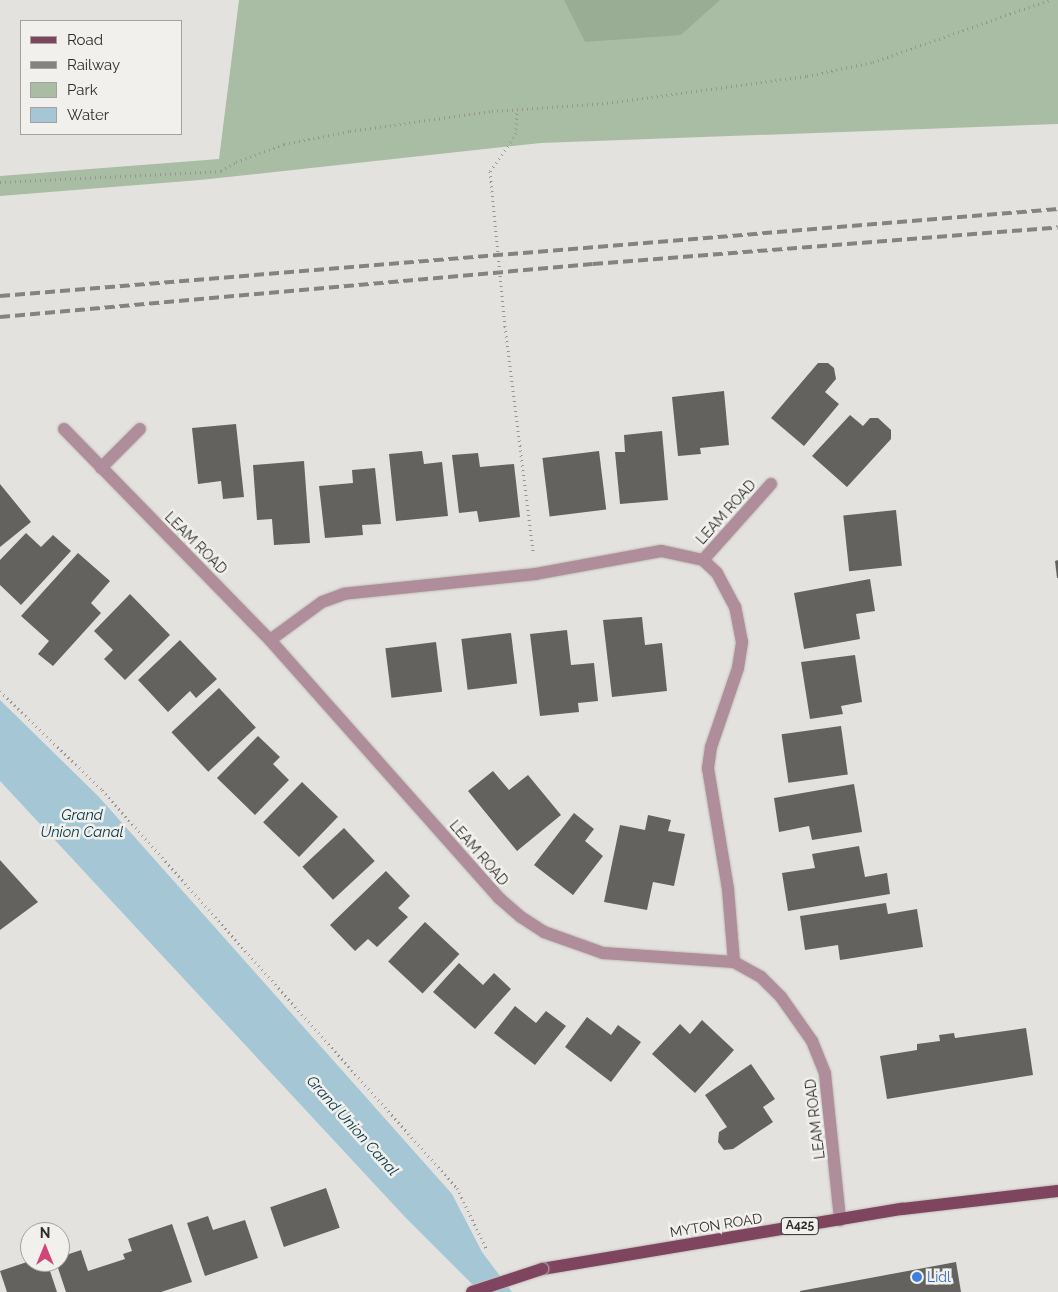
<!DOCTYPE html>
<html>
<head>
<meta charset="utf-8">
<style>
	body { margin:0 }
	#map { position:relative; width:1058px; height:1292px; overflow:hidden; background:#e4e2df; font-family:Raleway,sans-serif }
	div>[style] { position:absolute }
	.green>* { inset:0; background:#a9bda5 }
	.forest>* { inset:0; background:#99ad95 }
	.water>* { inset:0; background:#a5c7d5 }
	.building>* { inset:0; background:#63625f; transform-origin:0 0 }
	.path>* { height:3px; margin-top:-1.5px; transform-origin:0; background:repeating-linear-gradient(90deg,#959491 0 1px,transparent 0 5px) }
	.roads { filter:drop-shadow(0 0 1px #c0bebb) drop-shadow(0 0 1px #c0bebb) }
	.minor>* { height:12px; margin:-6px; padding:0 6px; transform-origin:6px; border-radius:6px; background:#af8d9a }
	.primary>* { height:12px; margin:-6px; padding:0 6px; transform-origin:6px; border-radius:6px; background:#7f455f }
	.rail>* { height:4px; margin-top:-2px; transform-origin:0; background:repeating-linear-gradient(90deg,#848381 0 10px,transparent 0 15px) }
	.path-bridge>* { height:3px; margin-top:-1.5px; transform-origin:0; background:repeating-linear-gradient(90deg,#959491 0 1px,transparent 0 5px) }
	.bridges { filter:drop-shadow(0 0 1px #c0bebb) drop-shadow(0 0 1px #c0bebb) }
	.primary-bridge>* { height:12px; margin:-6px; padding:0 6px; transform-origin:6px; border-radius:6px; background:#7f455f }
	.dots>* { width:14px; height:14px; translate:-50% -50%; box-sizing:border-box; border:2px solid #f1f0ec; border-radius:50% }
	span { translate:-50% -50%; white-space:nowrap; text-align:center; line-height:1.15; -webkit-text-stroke:5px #f1f0ec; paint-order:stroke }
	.shield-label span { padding:1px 4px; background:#f1f0ec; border:1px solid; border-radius:4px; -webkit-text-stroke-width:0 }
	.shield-label { font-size:12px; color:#2e2e2d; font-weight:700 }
	.street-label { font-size:14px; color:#2e2e2d }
	.shop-label { font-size:14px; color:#366cbe }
	.left { translate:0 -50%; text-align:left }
	.water-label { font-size:15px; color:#023646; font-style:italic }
	.legend { position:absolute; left:20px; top:20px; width:162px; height:115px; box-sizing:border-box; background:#f1f0ec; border:1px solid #a3a2a0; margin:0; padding:6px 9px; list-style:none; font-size:15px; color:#2e2e2d }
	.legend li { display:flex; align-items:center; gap:10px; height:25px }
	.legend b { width:25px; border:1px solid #a3a2a0 }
	.north { position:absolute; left:20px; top:1222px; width:50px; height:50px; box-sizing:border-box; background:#f1f0ec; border:1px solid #a3a2a0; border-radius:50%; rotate:0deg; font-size:14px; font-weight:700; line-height:20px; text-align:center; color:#2e2e2d }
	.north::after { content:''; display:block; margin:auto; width:18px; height:22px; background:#d0457a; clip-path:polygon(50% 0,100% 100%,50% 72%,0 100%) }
</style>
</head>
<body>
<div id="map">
	<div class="green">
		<div style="clip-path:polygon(239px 0,1058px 0,1058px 124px,541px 143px,200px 180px,0 196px,0 176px,219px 159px)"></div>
	</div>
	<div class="forest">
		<div style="clip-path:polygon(564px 0,720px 0,681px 35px,585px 42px)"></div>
	</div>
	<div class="water">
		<div style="clip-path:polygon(0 700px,99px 797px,452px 1194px,482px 1252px,512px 1292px,480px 1292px,405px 1217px,0 781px)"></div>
	</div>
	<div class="building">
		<div style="clip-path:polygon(818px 363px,828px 363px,834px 368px,836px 379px,825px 392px,839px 404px,804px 446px,771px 418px)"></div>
		<div style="clip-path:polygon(724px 391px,729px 445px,700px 448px,701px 454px,678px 456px,672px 397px)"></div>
		<div style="clip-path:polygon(850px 415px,863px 426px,870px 418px,878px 418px,891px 430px,891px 439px,847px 487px,812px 456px)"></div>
		<div style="clip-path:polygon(236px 424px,244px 497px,223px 499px,221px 481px,198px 484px,192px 428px)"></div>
		<div style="clip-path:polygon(662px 431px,668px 500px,620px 504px,615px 452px,625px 452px,624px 435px)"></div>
		<div style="clip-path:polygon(422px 451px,424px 464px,442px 462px,448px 516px,396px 521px,389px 454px)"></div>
		<div style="left:599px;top:451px;width:59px;height:57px;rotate:83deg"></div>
		<div style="clip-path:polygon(478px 453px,480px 467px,514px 464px,520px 517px,479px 522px,477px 511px,459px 513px,452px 455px)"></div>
		<div style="clip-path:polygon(304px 461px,310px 543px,274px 545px,272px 519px,257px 520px,253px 465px)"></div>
		<div style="clip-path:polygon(375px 468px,381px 524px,362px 525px,363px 535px,325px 538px,319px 486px,353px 483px,352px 470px)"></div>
		<div style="clip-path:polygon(0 484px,31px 522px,0 547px)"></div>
		<div style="left:896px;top:510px;width:56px;height:53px;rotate:84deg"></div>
		<div style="clip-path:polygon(26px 533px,41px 547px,53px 535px,71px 551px,21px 605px,0 585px,0 560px)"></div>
		<div style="clip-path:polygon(78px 553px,110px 581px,91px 603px,101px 613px,53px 666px,38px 654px,49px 641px,21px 616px)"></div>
		<div style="clip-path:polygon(1058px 560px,1058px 578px,1057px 578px,1055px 561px)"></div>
		<div style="clip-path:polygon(870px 579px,875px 611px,856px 614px,860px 639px,804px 649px,794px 593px)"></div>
		<div style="clip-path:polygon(130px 594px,170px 635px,125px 680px,104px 659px,113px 650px,94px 631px)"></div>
		<div style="clip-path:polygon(642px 617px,645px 645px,662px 643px,667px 691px,612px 697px,603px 620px)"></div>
		<div style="clip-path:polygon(567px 630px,571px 665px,594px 663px,598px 701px,578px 703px,579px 712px,540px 716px,530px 634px)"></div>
		<div style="left:511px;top:633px;width:51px;height:50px;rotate:83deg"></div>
		<div style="clip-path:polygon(180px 640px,217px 679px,196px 698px,190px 691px,168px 712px,138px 680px)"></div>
		<div style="left:436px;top:642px;width:50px;height:51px;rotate:83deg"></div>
		<div style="clip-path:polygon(855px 655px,862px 702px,841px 706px,843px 714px,810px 719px,801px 662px)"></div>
		<div style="left:219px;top:688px;width:54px;height:65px;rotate:47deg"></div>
		<div style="left:841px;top:726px;width:49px;height:60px;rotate:82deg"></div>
		<div style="clip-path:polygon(258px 736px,280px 757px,273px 764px,289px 780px,255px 815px,217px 778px)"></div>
		<div style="clip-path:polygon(493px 771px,509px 790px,528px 775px,561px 815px,517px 851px,468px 791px)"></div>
		<div style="left:302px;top:782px;width:50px;height:56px;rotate:44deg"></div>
		<div style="clip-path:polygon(854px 784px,862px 832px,812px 840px,809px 826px,779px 832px,774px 798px)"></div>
		<div style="clip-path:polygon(574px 813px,594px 829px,585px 841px,603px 856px,573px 895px,534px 865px)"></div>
		<div style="clip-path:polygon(648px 815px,671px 820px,668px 831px,685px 834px,674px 886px,653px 882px,647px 910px,604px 902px,620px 825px,645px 830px)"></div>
		<div style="left:344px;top:828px;width:45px;height:57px;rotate:47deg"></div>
		<div style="clip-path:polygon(859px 846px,865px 877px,887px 873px,890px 894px,788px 911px,782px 873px,815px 868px,812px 854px)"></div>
		<div style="clip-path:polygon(0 860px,38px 902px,0 930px)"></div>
		<div style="clip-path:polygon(386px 871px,410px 896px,398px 908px,408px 917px,377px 947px,368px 939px,355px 951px,330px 925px)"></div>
		<div style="clip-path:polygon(886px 903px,888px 914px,917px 909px,923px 947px,840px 960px,838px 945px,805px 950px,800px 916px)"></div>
		<div style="left:425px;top:922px;width:47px;height:54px;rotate:43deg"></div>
		<div style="clip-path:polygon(459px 963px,483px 985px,494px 973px,511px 989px,475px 1029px,433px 992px)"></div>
		<div style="clip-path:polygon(515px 1006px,536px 1023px,546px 1011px,566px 1026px,535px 1065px,494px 1033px)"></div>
		<div style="clip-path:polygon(587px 1017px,611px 1035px,618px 1025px,641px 1042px,611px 1082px,565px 1047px)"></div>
		<div style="clip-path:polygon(702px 1020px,734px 1050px,695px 1093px,652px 1054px,680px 1024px,690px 1034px)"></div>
		<div style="clip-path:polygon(1026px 1028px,1033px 1075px,887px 1099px,880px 1056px,917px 1050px,917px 1044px,940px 1041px,939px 1035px,954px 1033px,955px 1038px)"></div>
		<div style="clip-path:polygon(751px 1064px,775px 1099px,763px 1107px,773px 1122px,733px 1149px,724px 1150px,718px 1142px,719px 1132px,727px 1127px,705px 1095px)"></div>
		<div style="left:326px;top:1188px;width:42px;height:59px;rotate:71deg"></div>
		<div style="clip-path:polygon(208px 1216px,213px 1230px,245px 1220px,258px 1258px,205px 1276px,187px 1223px)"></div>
		<div style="clip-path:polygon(172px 1224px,192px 1282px,161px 1292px,66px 1292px,56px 1262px,60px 1262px,60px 1257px,81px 1250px,88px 1271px,125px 1259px,123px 1254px,132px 1251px,128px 1239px)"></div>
		<div style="clip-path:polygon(30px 1261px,47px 1262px,57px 1292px,7px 1292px,0 1271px)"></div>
		<div style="clip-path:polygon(956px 1262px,961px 1292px,800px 1292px,800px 1291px)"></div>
	</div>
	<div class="path">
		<div style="left:490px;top:171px;width:45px;rotate:-54.9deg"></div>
		<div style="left:516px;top:134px;width:24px;rotate:-88deg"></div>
		<div style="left:0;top:182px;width:221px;rotate:-2.8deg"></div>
		<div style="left:221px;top:171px;width:17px;rotate:-31deg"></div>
		<div style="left:236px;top:162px;width:51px;rotate:-20.6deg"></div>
		<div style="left:284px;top:144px;width:67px;rotate:-11.1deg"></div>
		<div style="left:350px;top:131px;width:143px;rotate:-8deg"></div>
		<div style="left:492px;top:111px;width:115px;rotate:-4deg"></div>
		<div style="left:607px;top:103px;width:202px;rotate:-7.7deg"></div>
		<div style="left:807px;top:76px;width:67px;rotate:-12deg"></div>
		<div style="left:873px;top:62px;width:187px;rotate:-19.4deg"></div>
		<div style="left:505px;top:326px;width:227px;rotate:82.9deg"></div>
		<div style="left:0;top:691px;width:142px;rotate:44.1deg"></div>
		<div style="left:102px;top:790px;width:533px;rotate:48.27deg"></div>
		<div style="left:457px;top:1188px;width:69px;rotate:64.2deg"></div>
	</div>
	<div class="roads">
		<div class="minor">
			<div style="left:64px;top:429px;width:295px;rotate:45.7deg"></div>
			<div style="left:101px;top:468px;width:55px;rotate:-45deg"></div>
			<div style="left:703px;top:560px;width:102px;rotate:-48.2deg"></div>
			<div style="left:734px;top:962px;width:73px;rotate:-94.7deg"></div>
			<div style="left:728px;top:889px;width:123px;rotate:-99.4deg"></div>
			<div style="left:708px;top:768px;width:21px;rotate:-82deg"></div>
			<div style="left:711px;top:747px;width:83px;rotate:-71.1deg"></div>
			<div style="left:738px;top:668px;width:26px;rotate:-81deg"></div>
			<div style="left:742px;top:642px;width:36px;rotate:-101deg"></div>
			<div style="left:735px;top:607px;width:38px;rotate:-118deg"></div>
			<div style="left:717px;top:573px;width:19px;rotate:-137deg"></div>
			<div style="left:703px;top:560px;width:43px;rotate:-167.9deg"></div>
			<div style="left:661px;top:551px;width:127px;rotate:169.6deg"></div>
			<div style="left:536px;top:574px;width:193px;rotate:174.1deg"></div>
			<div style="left:344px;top:594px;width:23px;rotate:160deg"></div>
			<div style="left:322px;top:602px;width:64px;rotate:143.8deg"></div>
			<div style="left:270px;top:640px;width:345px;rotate:48.4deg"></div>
			<div style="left:499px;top:898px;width:29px;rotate:41deg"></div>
			<div style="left:521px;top:917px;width:27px;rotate:33deg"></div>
			<div style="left:544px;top:932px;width:63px;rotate:19.6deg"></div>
			<div style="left:603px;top:953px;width:131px;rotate:3.9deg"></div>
			<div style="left:734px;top:962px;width:31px;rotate:29deg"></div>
			<div style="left:761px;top:977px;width:28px;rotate:45deg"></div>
			<div style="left:781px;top:997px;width:54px;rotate:54.8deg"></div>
			<div style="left:812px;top:1041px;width:35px;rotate:68deg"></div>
			<div style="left:825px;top:1074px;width:147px;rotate:84.1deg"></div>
		</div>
		<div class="primary">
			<div style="left:542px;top:1269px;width:365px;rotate:-9.5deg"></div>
			<div style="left:902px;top:1209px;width:157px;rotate:-6.6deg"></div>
		</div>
	</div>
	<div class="rail">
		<div style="left:0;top:296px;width:1062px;rotate:-4.7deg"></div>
		<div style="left:0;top:317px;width:595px;rotate:-5.11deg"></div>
		<div style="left:593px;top:264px;width:466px;rotate:-4.5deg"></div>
	</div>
	<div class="path-bridge">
		<div style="left:490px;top:171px;width:156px;rotate:84.5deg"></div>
	</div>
	<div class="bridges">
		<div class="primary-bridge">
			<div style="left:472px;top:1292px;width:74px;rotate:-18.2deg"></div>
		</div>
	</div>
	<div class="dots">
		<div style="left:917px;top:1277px;background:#3f7fe0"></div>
	</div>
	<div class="shield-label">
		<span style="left:800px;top:1226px">A425</span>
	</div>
	<div class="street-label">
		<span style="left:726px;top:512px;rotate:-48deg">LEAM ROAD</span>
		<span style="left:196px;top:543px;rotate:45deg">LEAM ROAD</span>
		<span style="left:479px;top:853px;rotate:49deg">LEAM ROAD</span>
		<span style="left:815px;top:1119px;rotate:-97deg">LEAM ROAD</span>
		<span style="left:716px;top:1225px;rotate:-9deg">MYTON ROAD</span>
	</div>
	<div class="shop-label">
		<span class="left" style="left:927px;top:1277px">Lidl</span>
	</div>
	<div class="water-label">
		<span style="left:82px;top:824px">Grand<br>Union Canal</span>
		<span style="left:352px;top:1126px;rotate:48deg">Grand Union Canal</span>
	</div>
	<ul class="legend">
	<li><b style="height:6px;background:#7f455f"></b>Road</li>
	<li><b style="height:6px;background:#848381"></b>Railway</li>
	<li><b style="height:14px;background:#a9bda5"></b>Park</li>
	<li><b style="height:14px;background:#a5c7d5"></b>Water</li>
	</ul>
	<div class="north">N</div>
</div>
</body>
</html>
